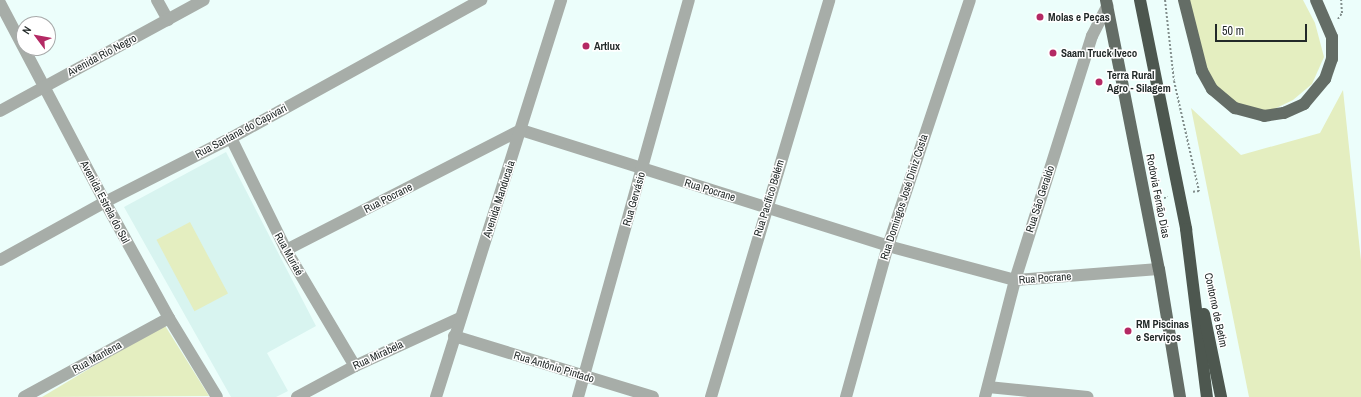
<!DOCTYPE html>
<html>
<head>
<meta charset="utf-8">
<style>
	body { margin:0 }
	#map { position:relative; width:1361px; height:397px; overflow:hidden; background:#ecfefb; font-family:"Archivo Narrow",sans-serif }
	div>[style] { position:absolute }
	.built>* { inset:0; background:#d8f4f0 }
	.green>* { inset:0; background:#e4eec0; transform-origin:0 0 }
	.path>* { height:2px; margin-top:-1px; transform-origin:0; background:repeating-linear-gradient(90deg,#838f8d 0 2px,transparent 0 4px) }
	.minor>* { height:12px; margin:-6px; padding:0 6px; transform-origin:6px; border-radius:6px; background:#a7ada8 }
	.major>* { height:12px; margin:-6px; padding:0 6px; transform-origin:6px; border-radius:6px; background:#646d66 }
	.highway>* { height:12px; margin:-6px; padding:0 6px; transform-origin:6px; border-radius:6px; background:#4d574f }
	.dots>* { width:11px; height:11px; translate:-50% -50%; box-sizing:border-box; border:2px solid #fff; border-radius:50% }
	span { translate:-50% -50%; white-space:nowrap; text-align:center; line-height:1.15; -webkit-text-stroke:3px #fff; paint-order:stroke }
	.poi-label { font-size:11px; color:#222928; font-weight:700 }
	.left { translate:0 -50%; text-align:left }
	.street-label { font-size:11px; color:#222928 }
	.north { position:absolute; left:16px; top:16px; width:40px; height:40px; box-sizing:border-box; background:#fff; border:1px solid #a7a9a9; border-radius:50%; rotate:302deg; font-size:11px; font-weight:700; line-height:16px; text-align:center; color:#222928 }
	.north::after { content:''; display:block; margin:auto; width:14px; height:18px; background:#b42964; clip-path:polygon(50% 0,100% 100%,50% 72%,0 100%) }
	.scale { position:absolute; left:1215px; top:24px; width:92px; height:18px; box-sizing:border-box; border:2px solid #222928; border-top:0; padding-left:5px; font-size:12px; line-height:14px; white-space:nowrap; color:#222928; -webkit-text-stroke:3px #fff; paint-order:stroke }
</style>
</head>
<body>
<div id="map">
	<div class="built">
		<div style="clip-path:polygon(226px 152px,316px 326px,267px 353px,288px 391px,276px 397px,231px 397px,124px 207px)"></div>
	</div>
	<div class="green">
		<div style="clip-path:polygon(1189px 0,1303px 0,1315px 23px,1324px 57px,1312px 84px,1293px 100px,1270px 111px,1247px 109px,1218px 91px,1207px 69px)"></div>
		<div style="clip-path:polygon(1343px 90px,1361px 261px,1361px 397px,1249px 397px,1191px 108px,1241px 155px,1320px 133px)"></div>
		<div style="left:190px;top:222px;width:81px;height:38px;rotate:62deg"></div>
		<div style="clip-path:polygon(164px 324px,209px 396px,42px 397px)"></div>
	</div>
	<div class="path">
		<div style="left:1165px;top:0;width:81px;rotate:83.7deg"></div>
		<div style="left:1174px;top:81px;width:113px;rotate:77.2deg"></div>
		<div style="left:1199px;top:191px;width:8px;rotate:173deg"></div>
		<div style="left:1338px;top:19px;width:7px;rotate:-56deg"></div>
		<div style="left:1342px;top:13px;width:13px;rotate:-94deg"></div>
		<div style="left:1156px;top:200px;width:12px;rotate:-14deg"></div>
	</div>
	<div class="minor">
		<div style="left:157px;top:0;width:23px;rotate:61deg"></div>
		<div style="left:0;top:3px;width:225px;rotate:62.2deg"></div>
		<div style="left:105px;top:202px;width:132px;rotate:61.1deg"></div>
		<div style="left:169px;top:318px;width:92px;rotate:58.7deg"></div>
		<div style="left:0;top:111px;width:232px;rotate:-28.6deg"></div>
		<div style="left:231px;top:138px;width:125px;rotate:63.8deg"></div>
		<div style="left:286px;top:250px;width:135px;rotate:59.3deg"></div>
		<div style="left:286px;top:250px;width:264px;rotate:-27.1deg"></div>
		<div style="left:521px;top:130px;width:385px;rotate:17.5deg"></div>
		<div style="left:888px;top:246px;width:131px;rotate:15deg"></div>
		<div style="left:1015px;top:280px;width:144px;rotate:-4.4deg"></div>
		<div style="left:0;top:260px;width:120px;rotate:-28.9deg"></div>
		<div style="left:105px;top:202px;width:141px;rotate:-26.9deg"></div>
		<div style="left:231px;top:138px;width:286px;rotate:-28.9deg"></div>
		<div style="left:454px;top:336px;width:208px;rotate:17deg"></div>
		<div style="left:988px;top:387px;width:100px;rotate:5.7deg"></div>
		<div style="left:24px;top:397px;width:165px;rotate:-28.6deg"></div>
		<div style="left:297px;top:397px;width:66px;rotate:-28.1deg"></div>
		<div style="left:355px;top:366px;width:115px;rotate:-24.6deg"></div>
		<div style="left:436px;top:397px;width:416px;rotate:-72.5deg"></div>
		<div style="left:578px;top:397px;width:412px;rotate:-74.4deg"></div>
		<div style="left:711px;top:397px;width:414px;rotate:-73.4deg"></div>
		<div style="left:846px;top:397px;width:157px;rotate:-74.5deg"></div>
		<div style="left:888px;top:246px;width:259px;rotate:-71.6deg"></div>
		<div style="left:985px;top:397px;width:121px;rotate:-75.6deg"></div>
		<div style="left:1015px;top:280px;width:256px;rotate:-72.5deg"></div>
		<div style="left:1092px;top:36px;width:34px;rotate:-63deg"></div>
	</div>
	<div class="major">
		<div style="left:1106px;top:0;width:274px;rotate:78.9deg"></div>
		<div style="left:1159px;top:269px;width:130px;rotate:80.7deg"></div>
		<div style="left:1184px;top:0;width:73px;rotate:75.8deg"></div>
		<div style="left:1202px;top:71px;width:21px;rotate:61deg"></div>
		<div style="left:1212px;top:89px;width:30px;rotate:40deg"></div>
		<div style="left:1235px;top:108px;width:30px;rotate:15deg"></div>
		<div style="left:1264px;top:116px;width:20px;rotate:-9deg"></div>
		<div style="left:1284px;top:113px;width:22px;rotate:-24deg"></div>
		<div style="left:1304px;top:104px;width:33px;rotate:-50deg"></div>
		<div style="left:1325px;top:79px;width:21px;rotate:-71deg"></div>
		<div style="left:1332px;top:59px;width:22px;rotate:-90deg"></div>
		<div style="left:1332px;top:37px;width:40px;rotate:-113.4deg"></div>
	</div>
	<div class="highway">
		<div style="left:1140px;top:0;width:234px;rotate:78.6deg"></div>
		<div style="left:1186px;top:229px;width:169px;rotate:82.9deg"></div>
		<div style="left:1204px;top:314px;width:85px;rotate:78.4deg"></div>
	</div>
	<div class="dots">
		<div style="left:1040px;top:17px;background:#b42964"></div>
		<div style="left:586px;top:46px;background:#b42964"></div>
		<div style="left:1053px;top:53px;background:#b42964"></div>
		<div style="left:1099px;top:82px;background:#b42964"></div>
		<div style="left:1128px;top:331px;background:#b42964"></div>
	</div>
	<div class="poi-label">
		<span class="left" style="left:1048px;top:17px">Molas e Peças</span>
		<span class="left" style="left:594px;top:46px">Artlux</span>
		<span class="left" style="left:1061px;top:53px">Saam Truck Iveco</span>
		<span class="left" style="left:1107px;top:82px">Terra Rural<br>Agro - Silagem</span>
		<span class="left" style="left:1136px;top:331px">RM Piscinas<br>e Serviços</span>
	</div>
	<div class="street-label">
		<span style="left:102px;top:55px;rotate:-28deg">Avenida Rio Negro</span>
		<span style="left:241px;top:131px;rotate:-28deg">Rua Santana do Capivari</span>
		<span style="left:710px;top:190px;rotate:17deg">Rua Pocrane</span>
		<span style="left:1158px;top:196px;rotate:79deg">Rodovia Fernão Dias</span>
		<span style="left:904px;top:197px;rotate:-72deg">Rua Domingos José Diniz Costa</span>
		<span style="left:388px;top:198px;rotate:-27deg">Rua Pocrane</span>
		<span style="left:769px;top:198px;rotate:-73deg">Rua Pacífico Belém</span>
		<span style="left:499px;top:199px;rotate:-72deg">Avenida Manducaia</span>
		<span style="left:634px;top:199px;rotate:-74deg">Rua Gervásio</span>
		<span style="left:1040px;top:199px;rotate:-72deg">Rua São Geraldo</span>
		<span style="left:105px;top:202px;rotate:62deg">Avenida Estrela do Sul</span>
		<span style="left:289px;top:254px;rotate:61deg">Rua Muriaé</span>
		<span style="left:1045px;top:278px;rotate:-4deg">Rua Pocrane</span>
		<span style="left:1216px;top:310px;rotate:78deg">Contorno de Betim</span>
		<span style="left:378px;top:355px;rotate:-25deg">Rua Mirabela</span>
		<span style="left:97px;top:357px;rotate:-29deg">Rua Mantena</span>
		<span style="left:554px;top:367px;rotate:17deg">Rua Antônio Pintado</span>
	</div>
	<div class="north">N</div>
	<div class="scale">50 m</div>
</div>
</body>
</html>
